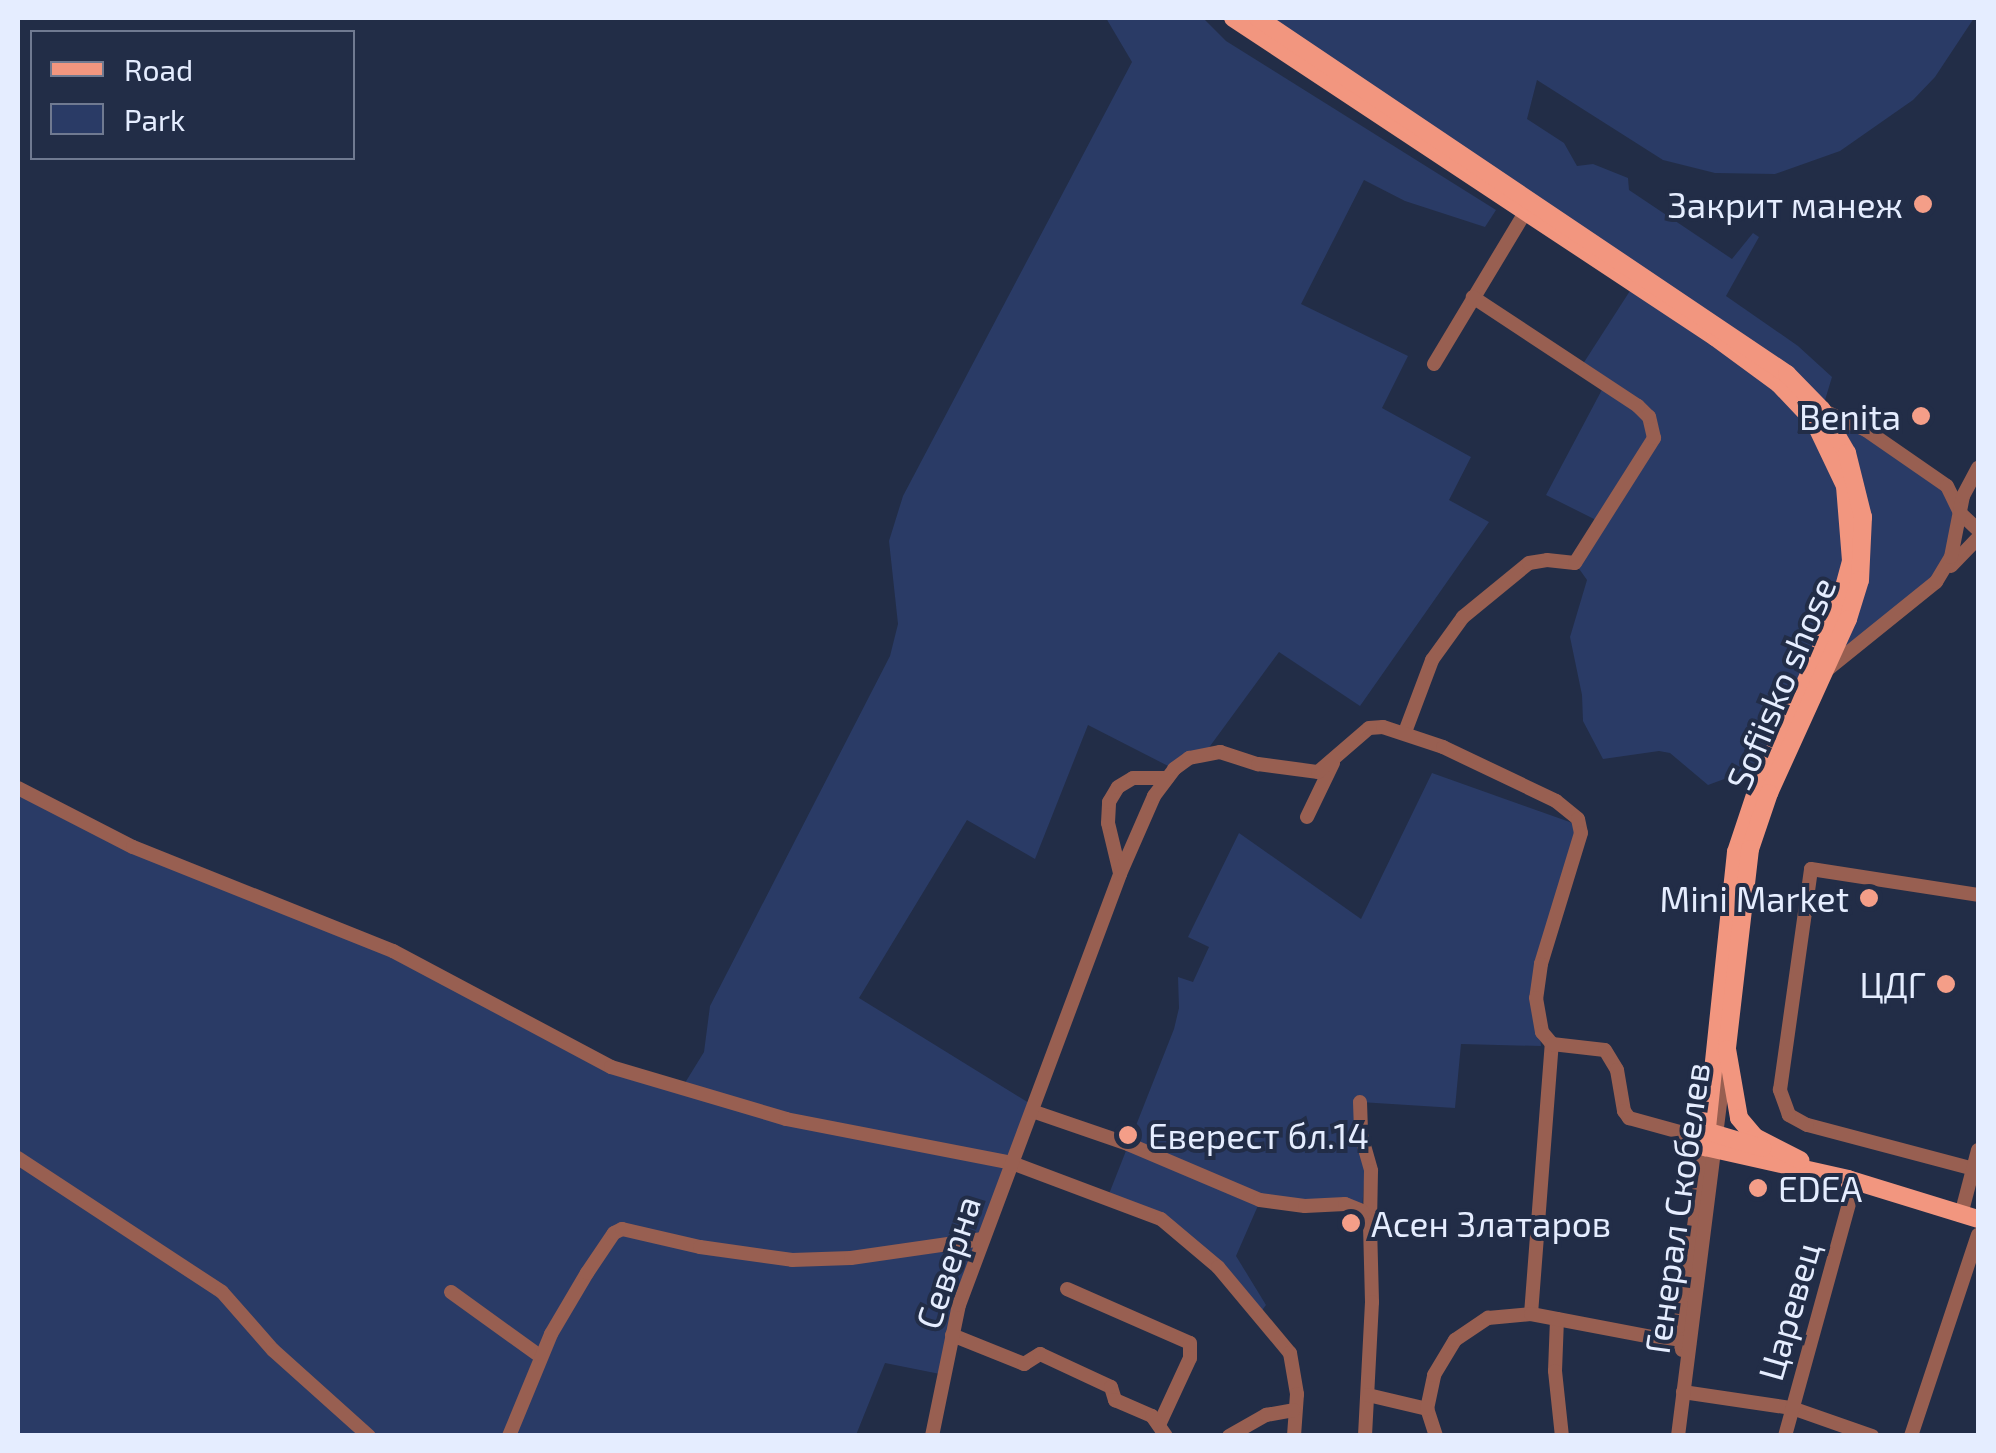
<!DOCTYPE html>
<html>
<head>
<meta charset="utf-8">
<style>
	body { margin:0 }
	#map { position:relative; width:1996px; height:1453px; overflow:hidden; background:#222d47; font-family:"Exo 2",sans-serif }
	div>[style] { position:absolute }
	.green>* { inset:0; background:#2a3b66 }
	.minor>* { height:14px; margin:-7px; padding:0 7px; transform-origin:7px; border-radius:7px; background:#985f51 }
	.major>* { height:18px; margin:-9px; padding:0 9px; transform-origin:9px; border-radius:9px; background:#f2967f }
	.dots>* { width:28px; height:28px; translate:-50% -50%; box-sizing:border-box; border:5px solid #222d47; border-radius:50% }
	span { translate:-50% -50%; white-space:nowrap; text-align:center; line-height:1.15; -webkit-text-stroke:8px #222d47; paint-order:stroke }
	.poi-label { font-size:35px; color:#e5edff }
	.right { translate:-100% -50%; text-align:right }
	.left { translate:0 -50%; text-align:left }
	.street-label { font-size:35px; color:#e5edff }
	.frame { position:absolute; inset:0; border:20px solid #e5edff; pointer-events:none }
	.legend { position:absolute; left:30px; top:30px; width:325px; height:130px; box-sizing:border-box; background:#222d47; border:2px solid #707a91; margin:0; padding:12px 18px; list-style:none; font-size:30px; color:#e5edff }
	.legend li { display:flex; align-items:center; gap:20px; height:50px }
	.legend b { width:50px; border:2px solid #707a91 }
</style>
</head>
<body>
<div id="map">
	<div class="green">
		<div style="clip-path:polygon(1106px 18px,1203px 18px,1226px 41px,1496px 210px,1485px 227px,1405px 201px,1364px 180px,1301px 304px,1408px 356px,1382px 408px,1471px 457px,1449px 500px,1489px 522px,1360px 706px,1279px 652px,1205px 753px,1174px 769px,1088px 725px,1035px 859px,967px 820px,859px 998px,1034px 1106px,959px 1305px,945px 1375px,885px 1363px,856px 1435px,18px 1435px,18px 788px,89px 826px,303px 913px,486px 1004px,680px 1091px,704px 1052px,710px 1006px,890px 656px,898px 624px,889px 541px,903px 496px,1132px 62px)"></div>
		<div style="clip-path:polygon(1258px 18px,1974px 18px,1935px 77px,1913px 100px,1840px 151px,1775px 174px,1715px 173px,1663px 160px,1537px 80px,1527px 119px,1564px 143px,1577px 166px,1593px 164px,1628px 178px,1629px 190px,1732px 259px,1753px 233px,1759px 237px,1726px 296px,1798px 346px,1832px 377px,1822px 410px,1947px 486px,1960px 513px,1936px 582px,1828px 669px,1860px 580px,1822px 410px)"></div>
		<div style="clip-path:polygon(1635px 283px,1779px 384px,1832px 451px,1851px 561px,1758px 786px,1738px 774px,1708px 785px,1670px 753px,1659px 751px,1603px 759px,1583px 721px,1582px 695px,1570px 637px,1587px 580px,1575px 563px,1600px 522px,1546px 495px,1605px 384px,1581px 367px)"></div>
		<div style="clip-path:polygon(1432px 773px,1581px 826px,1536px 998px,1541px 1046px,1461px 1044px,1455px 1108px,1360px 1102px,1366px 1154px,1362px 1211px,1260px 1201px,1236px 1256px,1266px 1305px,1260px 1313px,1193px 1243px,1107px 1199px,1174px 1029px,1179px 1008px,1178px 977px,1193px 982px,1209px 947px,1188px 937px,1239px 833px,1361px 919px)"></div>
	</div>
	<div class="minor">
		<div style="left:1434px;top:364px;width:184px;rotate:-59deg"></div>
		<div style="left:1822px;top:410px;width:48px;rotate:24.4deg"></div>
		<div style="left:1866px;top:430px;width:98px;rotate:34.7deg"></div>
		<div style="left:1947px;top:486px;width:30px;rotate:64deg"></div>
		<div style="left:1960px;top:513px;width:25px;rotate:43deg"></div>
		<div style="left:1951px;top:566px;width:39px;rotate:-46deg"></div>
		<div style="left:1828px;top:669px;width:139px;rotate:-38.9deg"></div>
		<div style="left:1936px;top:582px;width:29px;rotate:-59deg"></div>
		<div style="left:1951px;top:557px;width:62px;rotate:-78.9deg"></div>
		<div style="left:1963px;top:496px;width:32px;rotate:-62deg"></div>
		<div style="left:1405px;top:732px;width:77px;rotate:-69.4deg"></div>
		<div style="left:1432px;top:660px;width:53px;rotate:-54.2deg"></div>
		<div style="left:1463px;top:617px;width:85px;rotate:-39.3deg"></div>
		<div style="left:1529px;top:563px;width:18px;rotate:-9deg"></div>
		<div style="left:1547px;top:560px;width:28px;rotate:6deg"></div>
		<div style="left:1575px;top:563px;width:148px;rotate:-57.7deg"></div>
		<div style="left:1654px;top:438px;width:22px;rotate:-103deg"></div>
		<div style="left:1649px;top:417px;width:16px;rotate:-135deg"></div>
		<div style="left:1638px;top:406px;width:198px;rotate:-146.6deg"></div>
		<div style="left:18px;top:788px;width:129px;rotate:27.2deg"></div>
		<div style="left:133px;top:847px;width:280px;rotate:21.8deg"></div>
		<div style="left:393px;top:951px;width:247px;rotate:28deg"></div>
		<div style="left:611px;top:1067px;width:183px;rotate:16.5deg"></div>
		<div style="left:786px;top:1119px;width:230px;rotate:11deg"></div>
		<div style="left:1012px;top:1163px;width:159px;rotate:20.6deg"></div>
		<div style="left:1161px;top:1219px;width:75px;rotate:40.1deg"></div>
		<div style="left:1218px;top:1267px;width:112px;rotate:50.1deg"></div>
		<div style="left:1290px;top:1353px;width:42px;rotate:80.3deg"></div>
		<div style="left:1297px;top:1394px;width:42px;rotate:94.1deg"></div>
		<div style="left:1307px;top:817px;width:60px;rotate:-64.3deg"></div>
		<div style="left:1120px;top:873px;width:51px;rotate:-103.5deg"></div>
		<div style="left:1108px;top:823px;width:21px;rotate:-87deg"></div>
		<div style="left:1109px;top:802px;width:17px;rotate:-59deg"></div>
		<div style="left:1118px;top:787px;width:17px;rotate:-31deg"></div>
		<div style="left:1133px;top:778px;width:34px"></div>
		<div style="left:1360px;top:1102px;width:33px;rotate:88deg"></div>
		<div style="left:1361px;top:1135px;width:37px;rotate:74deg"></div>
		<div style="left:1371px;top:1171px;width:53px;rotate:91.1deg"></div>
		<div style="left:1032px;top:1111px;width:102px;rotate:19deg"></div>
		<div style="left:1128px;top:1144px;width:143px;rotate:23deg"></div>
		<div style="left:1260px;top:1200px;width:45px;rotate:7.6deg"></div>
		<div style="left:1305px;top:1206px;width:40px;rotate:-2.9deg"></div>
		<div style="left:1345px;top:1204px;width:18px;rotate:22deg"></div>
		<div style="left:1362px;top:1211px;width:16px;rotate:60deg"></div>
		<div style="left:1370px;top:1225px;width:77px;rotate:88.5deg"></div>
		<div style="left:1372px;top:1302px;width:134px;rotate:93deg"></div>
		<div style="left:18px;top:1158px;width:244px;rotate:33.3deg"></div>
		<div style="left:222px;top:1292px;width:77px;rotate:48.7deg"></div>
		<div style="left:273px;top:1350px;width:129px;rotate:41.9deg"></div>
		<div style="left:1974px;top:1169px;width:173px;rotate:-165.2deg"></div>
		<div style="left:1807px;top:1125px;width:21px;rotate:-151deg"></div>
		<div style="left:1789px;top:1115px;width:27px;rotate:-110deg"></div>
		<div style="left:1780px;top:1090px;width:223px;rotate:-82deg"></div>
		<div style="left:1811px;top:869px;width:169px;rotate:8.8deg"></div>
		<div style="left:1962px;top:1211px;width:63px;rotate:-75.3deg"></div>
		<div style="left:1067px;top:1289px;width:134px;rotate:23.7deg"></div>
		<div style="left:1190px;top:1343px;width:15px;rotate:90deg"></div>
		<div style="left:1190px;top:1358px;width:74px;rotate:114.8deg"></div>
		<div style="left:451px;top:1292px;width:111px;rotate:35.8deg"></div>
		<div style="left:1531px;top:1314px;width:271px;rotate:-85.6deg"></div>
		<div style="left:1557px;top:1319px;width:52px;rotate:92.2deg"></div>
		<div style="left:1555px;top:1371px;width:65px;rotate:83.9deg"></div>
		<div style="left:952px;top:1335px;width:78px;rotate:21.9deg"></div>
		<div style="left:1024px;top:1364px;width:19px;rotate:-32deg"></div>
		<div style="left:1040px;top:1354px;width:78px;rotate:24.9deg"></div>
		<div style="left:1111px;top:1387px;width:14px;rotate:73deg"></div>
		<div style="left:1115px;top:1400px;width:40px;rotate:23.4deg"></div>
		<div style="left:1152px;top:1416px;width:24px;rotate:55deg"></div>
		<div style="left:1682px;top:1350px;width:24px;rotate:-95deg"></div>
		<div style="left:1680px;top:1326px;width:181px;rotate:-82deg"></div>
		<div style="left:1683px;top:1392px;width:110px;rotate:8.4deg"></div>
		<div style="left:1792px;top:1408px;width:85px;rotate:19.3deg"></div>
		<div style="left:1368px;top:1395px;width:61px;rotate:13.3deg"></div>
		<div style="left:509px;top:1436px;width:110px;rotate:-67.6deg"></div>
		<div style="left:551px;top:1334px;width:71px;rotate:-59.5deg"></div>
		<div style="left:587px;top:1273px;width:48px;rotate:-56deg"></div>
		<div style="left:614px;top:1233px;width:9px;rotate:-27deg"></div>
		<div style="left:622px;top:1229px;width:80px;rotate:13deg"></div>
		<div style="left:700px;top:1247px;width:93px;rotate:8deg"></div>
		<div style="left:792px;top:1260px;width:59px;rotate:-1.9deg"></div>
		<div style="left:851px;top:1258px;width:133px;rotate:-8.2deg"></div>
		<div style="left:932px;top:1436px;width:134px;rotate:-78.4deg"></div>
		<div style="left:959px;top:1305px;width:460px;rotate:-69.5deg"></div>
		<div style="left:1120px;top:874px;width:85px;rotate:-66.4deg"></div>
		<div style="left:1154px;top:796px;width:34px;rotate:-53deg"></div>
		<div style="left:1174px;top:769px;width:19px;rotate:-36deg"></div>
		<div style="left:1189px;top:758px;width:32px;rotate:-11deg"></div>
		<div style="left:1220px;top:752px;width:40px;rotate:18deg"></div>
		<div style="left:1258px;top:764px;width:61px;rotate:7.6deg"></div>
		<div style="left:1318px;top:772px;width:67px;rotate:-40.8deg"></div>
		<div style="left:1369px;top:728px;width:14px;rotate:-4deg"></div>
		<div style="left:1383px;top:727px;width:63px;rotate:18.4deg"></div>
		<div style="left:1443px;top:747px;width:125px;rotate:25.5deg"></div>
		<div style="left:1556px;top:801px;width:28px;rotate:39deg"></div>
		<div style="left:1578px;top:819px;width:14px;rotate:78deg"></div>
		<div style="left:1581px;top:833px;width:137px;rotate:107deg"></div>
		<div style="left:1541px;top:964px;width:34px;rotate:98deg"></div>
		<div style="left:1536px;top:998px;width:35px;rotate:80deg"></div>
		<div style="left:1542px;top:1032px;width:16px;rotate:50deg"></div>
		<div style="left:1552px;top:1044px;width:53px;rotate:6.5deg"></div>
		<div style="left:1605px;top:1050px;width:23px;rotate:59deg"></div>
		<div style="left:1617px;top:1070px;width:42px;rotate:80.3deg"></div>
		<div style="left:1624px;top:1111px;width:9px;rotate:54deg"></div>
		<div style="left:1629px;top:1118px;width:79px;rotate:15.4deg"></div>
		<div style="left:1229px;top:1436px;width:43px;rotate:-29.6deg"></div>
		<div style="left:1266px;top:1415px;width:28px;rotate:-10deg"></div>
		<div style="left:1436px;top:1436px;width:28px;rotate:-108deg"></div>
		<div style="left:1427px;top:1409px;width:35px;rotate:-78deg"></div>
		<div style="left:1434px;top:1375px;width:41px;rotate:-59deg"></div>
		<div style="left:1455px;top:1340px;width:40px;rotate:-34deg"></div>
		<div style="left:1488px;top:1318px;width:43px;rotate:-5.3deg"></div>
		<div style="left:1531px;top:1314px;width:161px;rotate:10.8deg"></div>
		<div style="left:1678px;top:1436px;width:375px;rotate:-82.8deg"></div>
		<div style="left:1785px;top:1436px;width:241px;rotate:-74.6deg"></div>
		<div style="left:1911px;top:1436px;width:212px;rotate:-71.6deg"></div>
	</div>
	<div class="major">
		<div style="left:1233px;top:18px;width:578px;rotate:33.5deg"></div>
		<div style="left:1715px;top:337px;width:79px;rotate:36.3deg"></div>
		<div style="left:1779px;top:384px;width:51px;rotate:46.6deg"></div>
		<div style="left:1814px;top:421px;width:72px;rotate:64.5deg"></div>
		<div style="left:1845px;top:486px;width:75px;rotate:85.4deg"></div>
		<div style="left:1851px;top:561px;width:54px;rotate:105.1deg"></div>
		<div style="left:1837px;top:613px;width:190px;rotate:114.5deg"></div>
		<div style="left:1758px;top:786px;width:70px;rotate:108.4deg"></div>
		<div style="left:1736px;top:852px;width:297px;rotate:96deg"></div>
		<div style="left:1705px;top:1147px;width:147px;rotate:12.6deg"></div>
		<div style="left:1848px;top:1179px;width:136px;rotate:17.1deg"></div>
		<div style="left:1258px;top:18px;width:638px;rotate:33.94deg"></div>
		<div style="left:1787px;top:374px;width:50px;rotate:45.8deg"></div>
		<div style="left:1822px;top:410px;width:50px;rotate:59.8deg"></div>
		<div style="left:1847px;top:453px;width:66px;rotate:76deg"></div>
		<div style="left:1863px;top:517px;width:63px;rotate:92.7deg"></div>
		<div style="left:1860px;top:580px;width:41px;rotate:107.1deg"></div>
		<div style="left:1848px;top:619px;width:191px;rotate:114.4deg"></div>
		<div style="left:1769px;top:793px;width:59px;rotate:108.7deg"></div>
		<div style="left:1750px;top:849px;width:201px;rotate:96.6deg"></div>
		<div style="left:1727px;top:1049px;width:70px;rotate:80.1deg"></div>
		<div style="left:1739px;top:1118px;width:25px;rotate:50deg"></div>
		<div style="left:1755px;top:1137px;width:51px;rotate:27.1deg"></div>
		<div style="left:1706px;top:1131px;width:59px;rotate:16.6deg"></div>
	</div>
	<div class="dots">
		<div style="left:1923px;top:204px;background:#f49e88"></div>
		<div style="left:1921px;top:416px;background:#f49e88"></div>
		<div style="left:1869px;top:898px;background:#f49e88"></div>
		<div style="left:1946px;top:984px;background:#f49e88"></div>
		<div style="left:1128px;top:1135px;background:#f49e88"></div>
		<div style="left:1758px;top:1188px;background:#f49e88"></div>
		<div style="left:1351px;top:1223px;background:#f49e88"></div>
	</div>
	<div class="poi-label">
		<span class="right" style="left:1903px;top:204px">Закрит манеж</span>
		<span class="right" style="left:1901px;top:416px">Benita</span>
		<span class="right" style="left:1849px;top:898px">Mini Market</span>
		<span class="right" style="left:1926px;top:984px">ЦДГ</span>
		<span class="left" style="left:1148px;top:1135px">Еверест бл.14</span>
		<span class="left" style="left:1778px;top:1188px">EDEA</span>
		<span class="left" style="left:1371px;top:1223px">Асен Златаров</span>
	</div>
	<div class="street-label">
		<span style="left:1780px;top:683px;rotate:-67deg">Sofiisko shose</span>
		<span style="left:1676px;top:1208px;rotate:-82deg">Генерал Скобелев</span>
		<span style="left:947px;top:1262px;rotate:-72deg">Северна</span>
		<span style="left:1788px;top:1311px;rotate:-74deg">Царевец</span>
	</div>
	<div class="frame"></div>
	<ul class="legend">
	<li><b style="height:12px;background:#f2967f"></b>Road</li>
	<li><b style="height:28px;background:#2a3b66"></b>Park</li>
	</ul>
</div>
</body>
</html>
